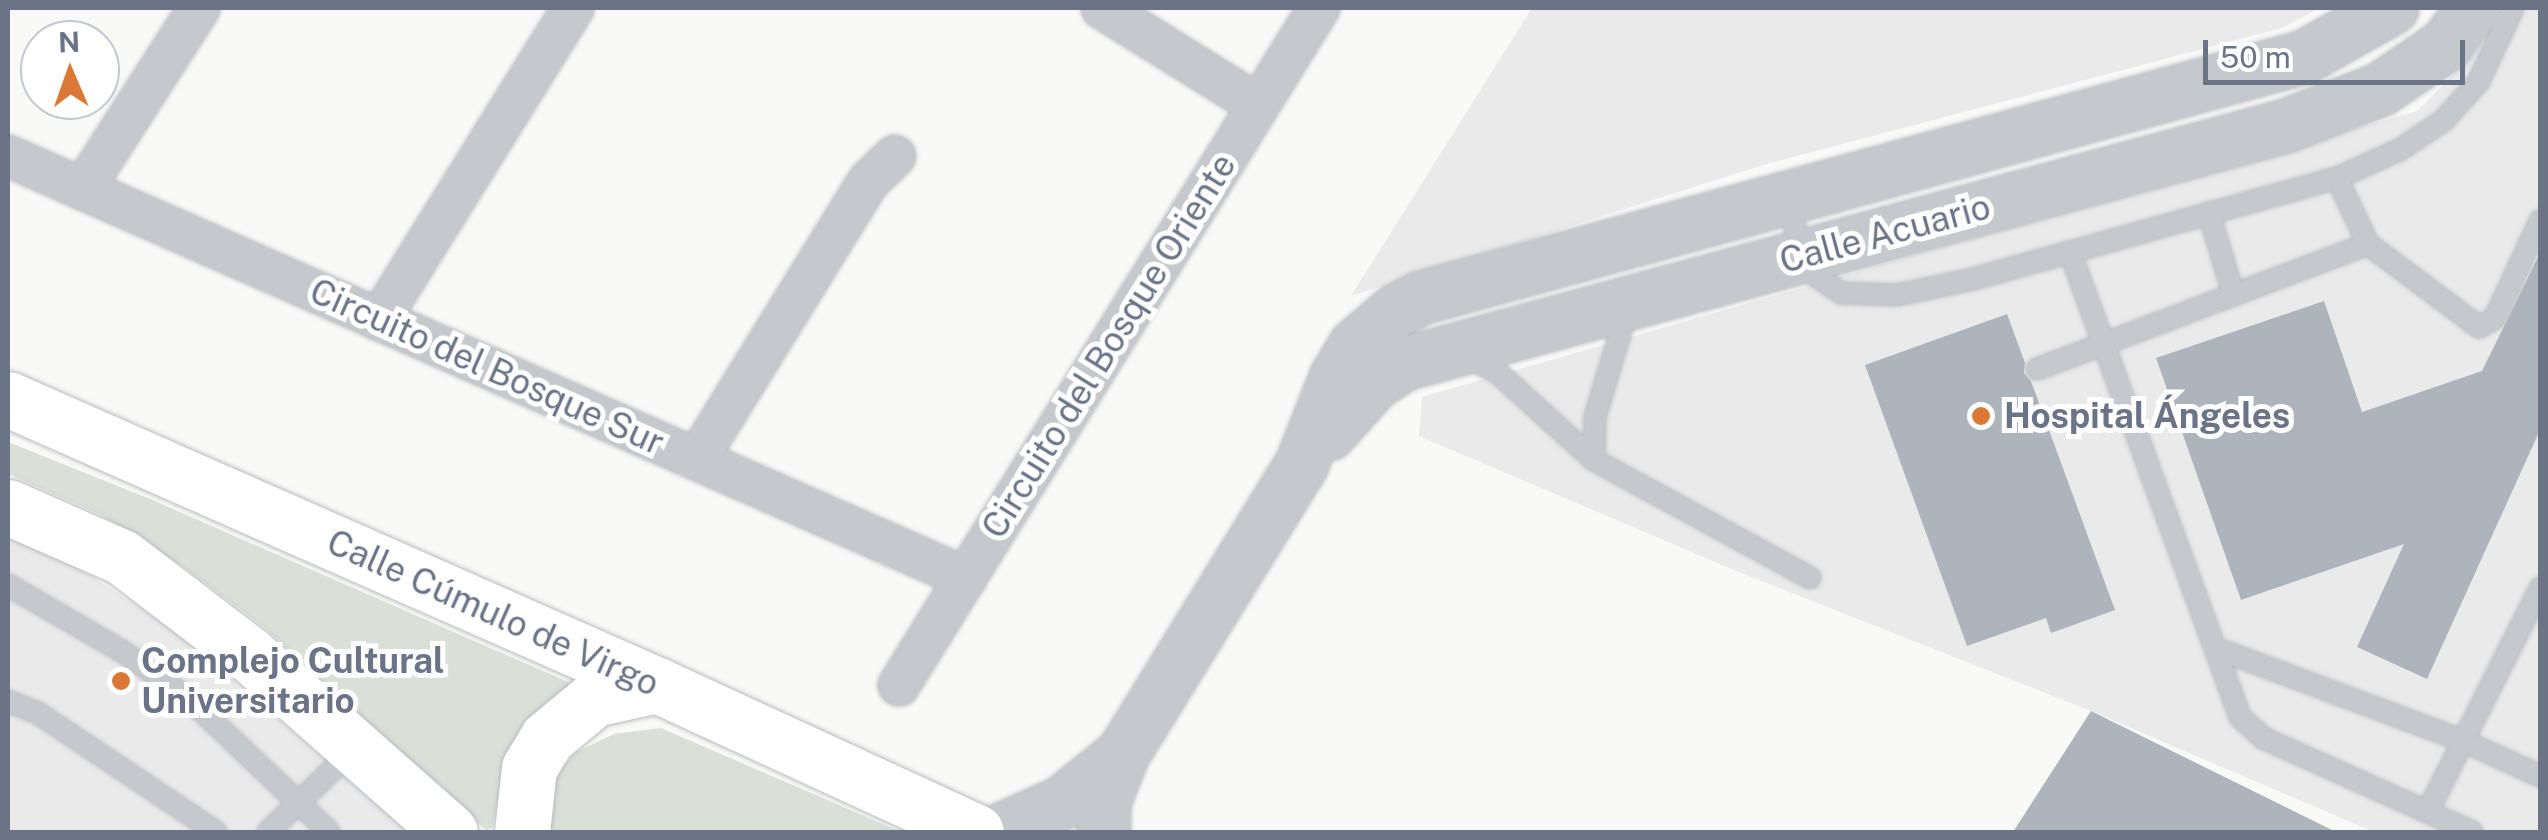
<!DOCTYPE html>
<html>
<head>
<meta charset="utf-8">
<style>
	body { margin:0 }
	#map { position:relative; width:2548px; height:840px; overflow:hidden; background:#f9f9f7; font-family:"Public Sans",sans-serif }
	div>[style] { position:absolute }
	.built>* { inset:0; background:#eaeaea }
	.green>* { inset:0; background:#dae0d8 }
	.building>* { inset:0; background:#aeb4bb }
	.roads { filter:drop-shadow(0 0 2px #b8bbc0) drop-shadow(0 0 2px #b8bbc0) }
	.service>* { height:20px; margin:-10px; padding:0 10px; transform-origin:10px; border-radius:10px; background:#c5c8cc }
	.minor>* { height:40px; margin:-20px; padding:0 20px; transform-origin:20px; border-radius:20px; background:#c5c8cc }
	.tertiary>* { height:52px; margin:-26px; padding:0 26px; transform-origin:26px; border-radius:26px; background:#c5c8cc }
	.secondary>* { height:55px; margin:-27.5px; padding:0 27.5px; transform-origin:27.5px; border-radius:27.5px; background:#fff }
	.dots>* { width:28px; height:28px; translate:-50% -50%; box-sizing:border-box; border:5px solid #fff; border-radius:50% }
	span { translate:-50% -50%; white-space:nowrap; text-align:center; line-height:1.15; -webkit-text-stroke:10px #fff; paint-order:stroke }
	.street-label { font-size:35px; color:#6a7486 }
	.poi-label { font-size:35px; color:#6a7486; font-weight:700 }
	.left { translate:0 -50%; text-align:left }
	.frame { position:absolute; inset:0; border:10px solid #6a7486; pointer-events:none }
	.north { position:absolute; left:20px; top:20px; width:100px; height:100px; box-sizing:border-box; background:#fff; border:2px solid #c3c7cf; border-radius:50%; rotate:358deg; font-size:28px; font-weight:700; line-height:40px; text-align:center; color:#6a7486 }
	.north::after { content:''; display:block; margin:auto; width:35px; height:45px; background:#da7936; clip-path:polygon(50% 0,100% 100%,50% 72%,0 100%) }
	.scale { position:absolute; left:2203px; top:40px; width:262px; height:45px; box-sizing:border-box; border:5px solid #6a7486; border-top:0; padding-left:12px; font-size:30px; line-height:35px; white-space:nowrap; color:#6a7486; -webkit-text-stroke:8px #fff; paint-order:stroke }
</style>
</head>
<body>
<div id="map">
	<div class="built">
		<div style="clip-path:polygon(1532px 8px,2320px 8px,2282px 28px,1763px 165px,1351px 296px)"></div>
		<div style="clip-path:polygon(2506px 8px,2540px 8px,2540px 832px,2374px 832px,2091px 711px,1734px 570px,1419px 436px,1422px 397px,2417px 111px,2499px 29px)"></div>
		<div style="clip-path:polygon(8px 535px,68px 561px,179px 633px,408px 832px,8px 832px)"></div>
	</div>
	<div class="green">
		<div style="clip-path:polygon(8px 442px,150px 499px,577px 686px,505px 774px,492px 828px,486px 830px,265px 628px,181px 565px,99px 514px,8px 474px)"></div>
		<div style="clip-path:polygon(661px 728px,901px 832px,540px 832px,555px 775px,576px 752px,614px 734px)"></div>
	</div>
	<div class="building">
		<div style="clip-path:polygon(2540px 253px,2540px 430px,2427px 679px,2357px 647px,2404px 544px,2241px 600px,2156px 358px,2324px 301px,2362px 412px,2482px 371px)"></div>
		<div style="clip-path:polygon(2007px 314px,2025px 363px,2024px 373px,2031px 381px,2115px 610px,2051px 633px,2046px 618px,1967px 646px,1865px 365px)"></div>
		<div style="clip-path:polygon(2091px 711px,2336px 832px,2013px 832px)"></div>
	</div>
	<div class="roads">
		<div class="service">
			<div style="left:2337px;top:178px;width:73px;rotate:64.8deg"></div>
			<div style="left:2368px;top:244px;width:139px;rotate:36.8deg"></div>
			<div style="left:2479px;top:327px;width:18px;rotate:-29deg"></div>
			<div style="left:2495px;top:318px;width:107px;rotate:-65.1deg"></div>
			<div style="left:1788px;top:200px;width:58px;rotate:76deg"></div>
			<div style="left:1802px;top:256px;width:23px;rotate:56deg"></div>
			<div style="left:1815px;top:275px;width:32px;rotate:35deg"></div>
			<div style="left:1841px;top:293px;width:56px;rotate:2deg"></div>
			<div style="left:1897px;top:295px;width:78px;rotate:-11.9deg"></div>
			<div style="left:1973px;top:279px;width:378px;rotate:-15.5deg"></div>
			<div style="left:2337px;top:178px;width:70px;rotate:-24.4deg"></div>
			<div style="left:2401px;top:149px;width:50px;rotate:-33.7deg"></div>
			<div style="left:2443px;top:121px;width:54px;rotate:-48deg"></div>
			<div style="left:2479px;top:81px;width:81px;rotate:-65deg"></div>
			<div style="left:2209px;top:213px;width:84px;rotate:73.3deg"></div>
			<div style="left:2070px;top:252px;width:495px;rotate:69.9deg"></div>
			<div style="left:2240px;top:717px;width:31px;rotate:42deg"></div>
			<div style="left:2263px;top:738px;width:229px;rotate:24.2deg"></div>
			<div style="left:1467px;top:358px;width:33px;rotate:25deg"></div>
			<div style="left:1497px;top:372px;width:131px;rotate:42.2deg"></div>
			<div style="left:1594px;top:460px;width:246px;rotate:28.6deg"></div>
			<div style="left:2037px;top:369px;width:354px;rotate:-20.7deg"></div>
			<div style="left:1594px;top:460px;width:43px;rotate:-88.7deg"></div>
			<div style="left:1595px;top:417px;width:115px;rotate:-73.3deg"></div>
			<div style="left:8px;top:585px;width:135px;rotate:30.2deg"></div>
			<div style="left:125px;top:653px;width:79px;rotate:35.7deg"></div>
			<div style="left:189px;top:699px;width:193px;rotate:43.5deg"></div>
			<div style="left:2215px;top:648px;width:268px;rotate:20.5deg"></div>
			<div style="left:2466px;top:742px;width:81px;rotate:24.7deg"></div>
			<div style="left:8px;top:701px;width:32px;rotate:22deg"></div>
			<div style="left:38px;top:713px;width:214px;rotate:33.8deg"></div>
			<div style="left:2428px;top:811px;width:250px;rotate:-63.3deg"></div>
			<div style="left:268px;top:832px;width:121px;rotate:-44deg"></div>
		</div>
		<div class="minor">
			<div style="left:1102px;top:8px;width:184px;rotate:31.9deg"></div>
			<div style="left:8px;top:156px;width:1047px;rotate:23.77deg"></div>
			<div style="left:83px;top:189px;width:215px;rotate:-57.3deg"></div>
			<div style="left:379px;top:320px;width:367px;rotate:-58.1deg"></div>
			<div style="left:697px;top:459px;width:327px;rotate:-58.3deg"></div>
			<div style="left:869px;top:181px;width:36px;rotate:-44deg"></div>
			<div style="left:899px;top:685px;width:797px;rotate:-58.19deg"></div>
		</div>
		<div class="tertiary">
			<div style="left:1329px;top:434px;width:69px;rotate:-48deg"></div>
			<div style="left:1375px;top:383px;width:35px;rotate:-33deg"></div>
			<div style="left:1404px;top:364px;width:914px;rotate:-15.1deg"></div>
			<div style="left:2286px;top:126px;width:101px;rotate:-21deg"></div>
			<div style="left:2380px;top:90px;width:80px;rotate:-34.3deg"></div>
			<div style="left:2446px;top:45px;width:46px;rotate:-52.9deg"></div>
			<div style="left:997px;top:832px;width:71px;rotate:-24deg"></div>
			<div style="left:1062px;top:803px;width:77px;rotate:-38.7deg"></div>
			<div style="left:1104px;top:832px;width:30px;rotate:-90deg"></div>
			<div style="left:1104px;top:802px;width:52px;rotate:-68.4deg"></div>
			<div style="left:1123px;top:754px;width:341px;rotate:-58.3deg"></div>
			<div style="left:1302px;top:464px;width:92px;rotate:-68.4deg"></div>
			<div style="left:1336px;top:378px;width:37px;rotate:-59deg"></div>
			<div style="left:1355px;top:346px;width:54px;rotate:-40.5deg"></div>
			<div style="left:1396px;top:311px;width:28px;rotate:-27deg"></div>
			<div style="left:1421px;top:298px;width:916px;rotate:-15.25deg"></div>
			<div style="left:2305px;top:57px;width:100px;rotate:-29.4deg"></div>
		</div>
		<div class="secondary">
			<div style="left:8px;top:399px;width:709px;rotate:23.78deg"></div>
			<div style="left:657px;top:685px;width:351px;rotate:24.7deg"></div>
			<div style="left:8px;top:507px;width:124px;rotate:23.7deg"></div>
			<div style="left:122px;top:557px;width:160px;rotate:37.4deg"></div>
			<div style="left:249px;top:654px;width:268px;rotate:41.5deg"></div>
			<div style="left:522px;top:832px;width:64px;rotate:-83.8deg"></div>
			<div style="left:529px;top:768px;width:35px;rotate:-59deg"></div>
			<div style="left:547px;top:738px;width:61px;rotate:-39.7deg"></div>
			<div style="left:594px;top:699px;width:65px;rotate:-12.5deg"></div>
		</div>
	</div>
	<div class="dots">
		<div style="left:1981px;top:416px;background:#da7936"></div>
		<div style="left:121px;top:681px;background:#da7936"></div>
	</div>
	<div class="street-label">
		<span style="left:1885px;top:234px;rotate:-15deg">Calle Acuario</span>
		<span style="left:1109px;top:346px;rotate:-58deg">Circuito del Bosque Oriente</span>
		<span style="left:487px;top:367px;rotate:24deg">Circuito del Bosque Sur</span>
		<span style="left:493px;top:613px;rotate:24deg">Calle Cúmulo de Virgo</span>
	</div>
	<div class="poi-label">
		<span class="left" style="left:2004px;top:416px">Hospital Ángeles</span>
		<span class="left" style="left:141px;top:681px">Complejo Cultural<br>Universitario</span>
	</div>
	<div class="frame"></div>
	<div class="north">N</div>
	<div class="scale">50 m</div>
</div>
</body>
</html>
